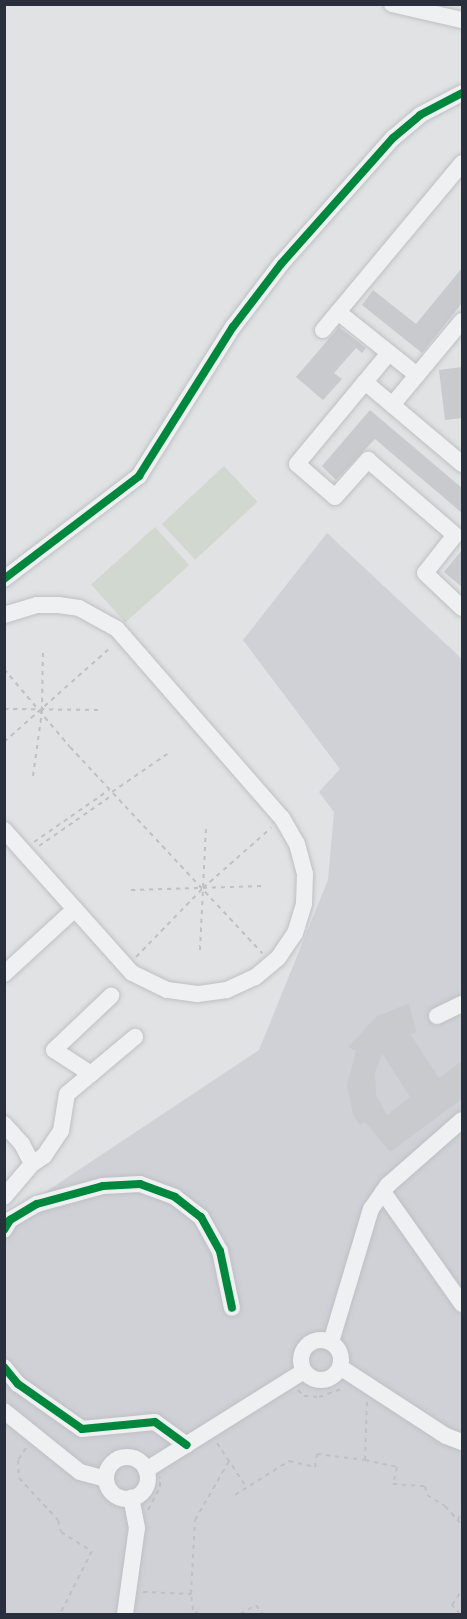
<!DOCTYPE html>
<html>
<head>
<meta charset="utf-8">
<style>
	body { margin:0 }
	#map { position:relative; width:467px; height:1619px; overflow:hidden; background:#e0e2e4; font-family:Commissioner,sans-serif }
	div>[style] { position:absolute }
	.built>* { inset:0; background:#cfd1d7 }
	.green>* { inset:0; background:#d1d8d0; transform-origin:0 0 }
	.building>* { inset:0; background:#c8cacd }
	.path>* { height:2px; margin-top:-1px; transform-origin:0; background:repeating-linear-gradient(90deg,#bfc0c4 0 4.5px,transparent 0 9px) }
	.roads { filter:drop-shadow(0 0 2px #bec0c2) drop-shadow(0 0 2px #bec0c2) }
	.minor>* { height:16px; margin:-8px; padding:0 8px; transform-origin:8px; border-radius:8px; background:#eff0f2 }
	.minor>.ring { margin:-8px; padding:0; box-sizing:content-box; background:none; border:16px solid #eff0f2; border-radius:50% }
	.cycleway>* { height:8px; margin:-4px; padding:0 4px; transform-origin:4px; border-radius:4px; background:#00873e }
	span { translate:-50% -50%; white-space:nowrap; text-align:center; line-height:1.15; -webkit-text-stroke:4.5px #eef0f4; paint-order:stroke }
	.frame { position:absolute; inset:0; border:6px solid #292f3c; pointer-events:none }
</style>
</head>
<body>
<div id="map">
	<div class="built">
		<div style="clip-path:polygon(327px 533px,462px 659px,462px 1614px,5px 1614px,5px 1219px,259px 1050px,328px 880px,334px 812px,319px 792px,340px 769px,243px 640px)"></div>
	</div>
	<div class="green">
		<div style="left:224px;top:466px;width:49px;height:85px;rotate:47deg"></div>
		<div style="left:155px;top:527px;width:51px;height:86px;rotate:48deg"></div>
	</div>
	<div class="building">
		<div style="clip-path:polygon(462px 268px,462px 303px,422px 353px,362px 305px,373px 290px,416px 324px)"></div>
		<div style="clip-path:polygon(339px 327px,366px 348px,362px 353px,356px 348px,334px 373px,342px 379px,323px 400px,296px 377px)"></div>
		<div style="clip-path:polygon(462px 367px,462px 418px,445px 420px,439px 370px)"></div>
		<div style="clip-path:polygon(370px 410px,462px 488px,462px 513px,375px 439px,336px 480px,322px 466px)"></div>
		<div style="clip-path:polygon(462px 550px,462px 587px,444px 572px)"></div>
		<div style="clip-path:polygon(evenodd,409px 1003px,416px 1032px,411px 1035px,439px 1078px,462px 1061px,462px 1099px,390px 1152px,365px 1122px,360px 1125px,353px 1115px,347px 1085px,356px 1051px,348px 1047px,376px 1017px,409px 1003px,382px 1053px,410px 1097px,387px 1115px,376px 1095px,375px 1074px,382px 1053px)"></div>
	</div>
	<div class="path">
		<div style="left:4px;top:669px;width:102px;rotate:49.8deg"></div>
		<div style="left:70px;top:747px;width:282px;rotate:47deg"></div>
		<div style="left:4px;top:709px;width:97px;rotate:0.6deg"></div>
		<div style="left:4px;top:742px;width:144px;rotate:-41.6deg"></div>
		<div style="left:33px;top:776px;width:66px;rotate:-82.1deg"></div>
		<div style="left:42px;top:711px;width:62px;rotate:-89.1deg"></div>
		<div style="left:112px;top:792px;width:70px;rotate:-34.6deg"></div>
		<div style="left:34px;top:842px;width:91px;rotate:-34.7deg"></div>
		<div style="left:39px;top:846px;width:91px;rotate:-34.7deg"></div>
		<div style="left:131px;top:890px;width:134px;rotate:-1.7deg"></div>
		<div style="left:200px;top:950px;width:124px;rotate:-87.2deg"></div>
		<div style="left:136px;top:957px;width:96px;rotate:-45.8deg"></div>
		<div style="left:203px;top:888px;width:91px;rotate:-41.4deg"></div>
		<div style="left:298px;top:1390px;width:8px;rotate:45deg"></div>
		<div style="left:304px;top:1396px;width:15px;rotate:4deg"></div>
		<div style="left:319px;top:1397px;width:27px;rotate:-20deg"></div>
		<div style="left:217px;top:1443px;width:54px;rotate:56.3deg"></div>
		<div style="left:26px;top:1448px;width:14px;rotate:124deg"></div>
		<div style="left:18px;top:1460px;width:18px;rotate:87deg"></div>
		<div style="left:19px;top:1478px;width:57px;rotate:47.1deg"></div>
		<div style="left:58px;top:1520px;width:12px;rotate:76deg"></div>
		<div style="left:61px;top:1532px;width:36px;rotate:32deg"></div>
		<div style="left:92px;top:1551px;width:71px;rotate:116.9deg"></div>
		<div style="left:365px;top:1460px;width:59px;rotate:-88.1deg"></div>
		<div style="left:235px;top:1495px;width:64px;rotate:-32.2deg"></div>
		<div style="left:289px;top:1461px;width:27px;rotate:13deg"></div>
		<div style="left:315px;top:1467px;width:13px;rotate:-81deg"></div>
		<div style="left:317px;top:1454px;width:48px;rotate:7.1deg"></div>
		<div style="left:365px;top:1460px;width:33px;rotate:12deg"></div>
		<div style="left:397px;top:1467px;width:17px;rotate:103deg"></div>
		<div style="left:393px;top:1484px;width:32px;rotate:4deg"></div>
		<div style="left:425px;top:1486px;width:9px;rotate:77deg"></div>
		<div style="left:427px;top:1495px;width:21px;rotate:31deg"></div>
		<div style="left:445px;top:1506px;width:25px;rotate:48deg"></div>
		<div style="left:148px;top:1510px;width:26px;rotate:-62deg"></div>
		<div style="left:160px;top:1487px;width:10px;rotate:-90deg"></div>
		<div style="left:458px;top:1520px;width:11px;rotate:-68deg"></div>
		<div style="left:143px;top:1592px;width:48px;rotate:2.4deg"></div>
		<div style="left:199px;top:1614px;width:7px;rotate:-146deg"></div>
		<div style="left:193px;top:1610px;width:16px;rotate:-97deg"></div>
		<div style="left:191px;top:1594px;width:74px;rotate:-86.9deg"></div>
		<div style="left:195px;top:1520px;width:68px;rotate:-60deg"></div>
		<div style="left:240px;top:1614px;width:18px;rotate:-29deg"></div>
		<div style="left:256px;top:1605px;width:11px;rotate:56deg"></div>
		<div style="left:460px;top:1614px;width:12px;rotate:-132deg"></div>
		<div style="left:452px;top:1605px;width:18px;rotate:-56deg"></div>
	</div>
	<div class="roads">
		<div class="minor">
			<div style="left:392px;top:4px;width:72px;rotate:12.9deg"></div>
			<div style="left:338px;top:312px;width:101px;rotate:38.6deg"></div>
			<div style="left:323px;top:330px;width:217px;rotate:-50.2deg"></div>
			<div style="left:389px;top:353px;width:144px;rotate:129.7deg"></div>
			<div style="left:297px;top:464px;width:50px;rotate:41deg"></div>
			<div style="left:335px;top:497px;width:50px;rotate:-48.3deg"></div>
			<div style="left:368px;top:460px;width:115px;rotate:40.8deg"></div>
			<div style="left:455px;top:535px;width:48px;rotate:128.3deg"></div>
			<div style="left:425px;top:573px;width:51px;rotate:43.4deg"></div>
			<div style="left:365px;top:382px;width:127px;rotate:40.2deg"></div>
			<div style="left:393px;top:404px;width:108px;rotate:-50.3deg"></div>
			<div style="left:4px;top:579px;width:170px;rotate:-37.3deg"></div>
			<div style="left:139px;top:476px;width:176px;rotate:-57.8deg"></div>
			<div style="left:233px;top:327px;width:79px;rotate:-52.7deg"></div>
			<div style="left:281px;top:264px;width:169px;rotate:-48.4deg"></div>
			<div style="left:393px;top:138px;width:35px;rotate:-40deg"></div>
			<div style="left:420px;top:115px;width:47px;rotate:-27.6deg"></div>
			<div style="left:4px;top:615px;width:34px;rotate:-17deg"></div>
			<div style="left:37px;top:605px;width:21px"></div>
			<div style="left:58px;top:605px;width:21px;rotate:8deg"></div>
			<div style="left:79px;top:608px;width:43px;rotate:28.9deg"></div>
			<div style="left:117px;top:629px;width:251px;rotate:48.9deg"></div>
			<div style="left:282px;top:818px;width:30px;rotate:60deg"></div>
			<div style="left:297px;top:844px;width:31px;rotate:75deg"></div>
			<div style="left:305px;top:874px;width:30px;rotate:92deg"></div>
			<div style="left:304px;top:904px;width:30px;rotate:107deg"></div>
			<div style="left:295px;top:933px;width:30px;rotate:124deg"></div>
			<div style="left:278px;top:958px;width:30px;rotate:140deg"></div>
			<div style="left:255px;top:977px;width:31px;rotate:155deg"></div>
			<div style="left:227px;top:990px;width:30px;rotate:172deg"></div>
			<div style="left:197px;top:994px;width:30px;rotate:-172deg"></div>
			<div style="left:167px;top:990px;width:39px;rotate:-154deg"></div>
			<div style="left:132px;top:973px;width:192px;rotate:-131.8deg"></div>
			<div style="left:4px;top:974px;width:96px;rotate:-42.5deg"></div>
			<div style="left:437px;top:1016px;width:28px;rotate:-26deg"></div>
			<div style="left:91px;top:1074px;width:44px;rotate:-147deg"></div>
			<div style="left:54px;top:1050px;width:79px;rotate:-43.5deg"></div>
			<div style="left:4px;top:1124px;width:27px;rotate:48deg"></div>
			<div style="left:22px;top:1144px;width:22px;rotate:63deg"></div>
			<div style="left:32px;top:1164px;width:43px;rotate:130.3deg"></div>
			<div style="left:32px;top:1164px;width:14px;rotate:-34deg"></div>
			<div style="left:44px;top:1156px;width:30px;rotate:-56deg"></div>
			<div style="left:61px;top:1131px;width:37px;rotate:-81deg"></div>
			<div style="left:67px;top:1094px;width:89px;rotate:-40deg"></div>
			<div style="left:383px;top:1192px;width:137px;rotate:54.8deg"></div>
			<div style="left:4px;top:1230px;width:12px;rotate:-59deg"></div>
			<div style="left:10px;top:1220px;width:31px;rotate:-31deg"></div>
			<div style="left:37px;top:1204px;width:68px;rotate:-15.3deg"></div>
			<div style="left:103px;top:1186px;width:37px;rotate:-3deg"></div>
			<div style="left:140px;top:1184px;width:37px;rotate:20deg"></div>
			<div style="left:175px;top:1197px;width:33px;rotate:38deg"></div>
			<div style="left:201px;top:1217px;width:39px;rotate:61deg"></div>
			<div style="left:220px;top:1251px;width:58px;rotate:78.1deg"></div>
			<div class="ring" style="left:301px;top:1340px;width:24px;height:24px"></div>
			<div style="left:331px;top:1342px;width:139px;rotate:-73.3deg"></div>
			<div style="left:371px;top:1209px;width:29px;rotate:-55deg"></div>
			<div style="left:388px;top:1185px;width:98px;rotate:-41.3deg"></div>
			<div style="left:4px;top:1367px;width:22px;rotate:51deg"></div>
			<div style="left:18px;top:1384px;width:78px;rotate:35.1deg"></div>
			<div style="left:82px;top:1429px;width:73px;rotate:-5.5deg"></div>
			<div style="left:155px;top:1422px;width:39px;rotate:36deg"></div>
			<div style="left:340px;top:1367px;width:126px;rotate:33.1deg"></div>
			<div style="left:446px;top:1436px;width:17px;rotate:21deg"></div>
			<div style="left:4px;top:1411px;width:97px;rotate:38.8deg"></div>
			<div style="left:80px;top:1472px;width:27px;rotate:15deg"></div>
			<div class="ring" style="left:106px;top:1457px;width:26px;height:26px"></div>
			<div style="left:146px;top:1470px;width:186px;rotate:-32.1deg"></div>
			<div style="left:125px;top:1614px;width:87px;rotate:-82.1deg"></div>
			<div style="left:137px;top:1528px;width:31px;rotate:-101deg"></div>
		</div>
	</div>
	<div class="cycleway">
		<div style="left:4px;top:579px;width:170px;rotate:-37.3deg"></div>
		<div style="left:139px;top:476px;width:176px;rotate:-57.8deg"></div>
		<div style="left:233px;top:327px;width:79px;rotate:-52.7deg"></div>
		<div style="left:281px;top:264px;width:169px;rotate:-48.4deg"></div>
		<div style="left:393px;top:138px;width:35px;rotate:-40deg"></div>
		<div style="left:420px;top:115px;width:47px;rotate:-27.6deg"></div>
		<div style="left:4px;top:1230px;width:12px;rotate:-59deg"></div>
		<div style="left:10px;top:1220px;width:31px;rotate:-31deg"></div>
		<div style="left:37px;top:1204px;width:68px;rotate:-15.3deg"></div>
		<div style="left:103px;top:1186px;width:37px;rotate:-3deg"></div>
		<div style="left:140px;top:1184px;width:37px;rotate:20deg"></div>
		<div style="left:175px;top:1197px;width:33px;rotate:38deg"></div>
		<div style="left:201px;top:1217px;width:39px;rotate:61deg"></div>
		<div style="left:220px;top:1251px;width:58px;rotate:78.1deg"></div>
		<div style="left:4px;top:1367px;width:22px;rotate:51deg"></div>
		<div style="left:18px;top:1384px;width:78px;rotate:35.1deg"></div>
		<div style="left:82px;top:1429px;width:73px;rotate:-5.5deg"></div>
		<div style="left:155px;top:1422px;width:39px;rotate:36deg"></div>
	</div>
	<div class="frame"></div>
</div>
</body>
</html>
